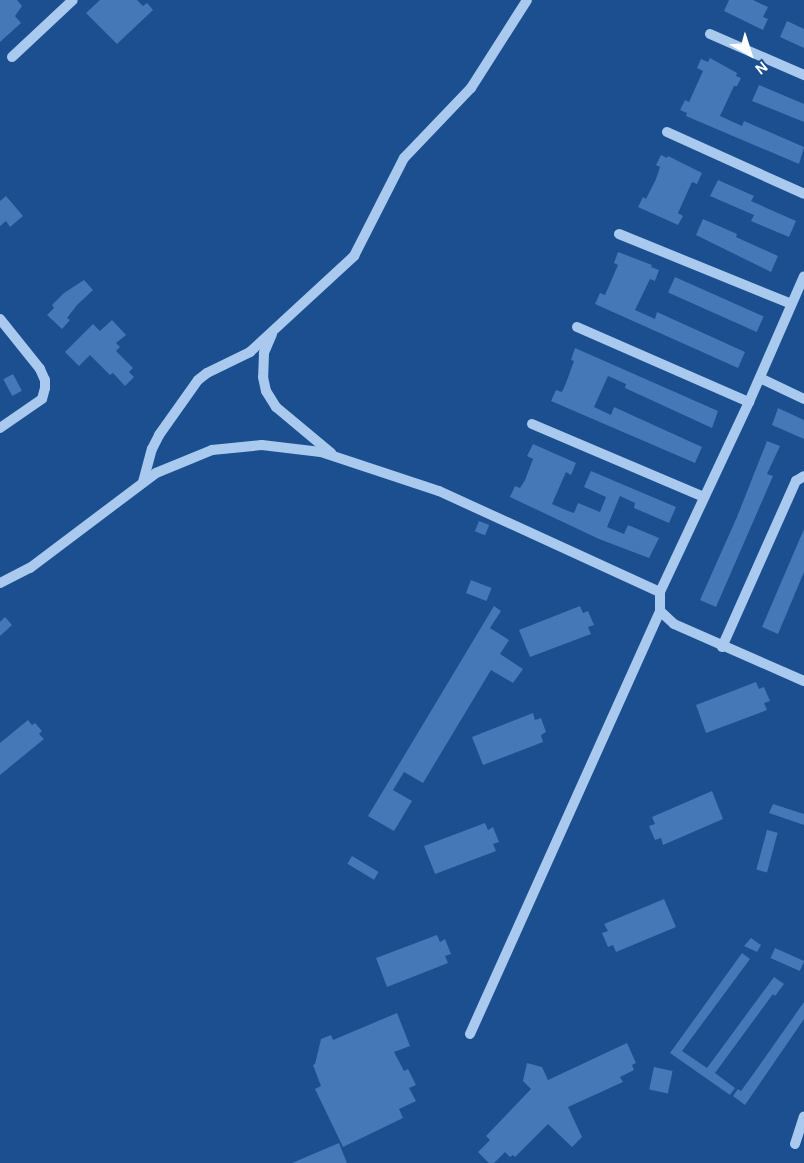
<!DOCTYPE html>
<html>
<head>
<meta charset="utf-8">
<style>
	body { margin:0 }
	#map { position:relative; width:804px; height:1163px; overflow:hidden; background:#1b4f8f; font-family:"Alegreya Sans",sans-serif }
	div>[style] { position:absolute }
	.building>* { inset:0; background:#4478b7; transform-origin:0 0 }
	.minor>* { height:10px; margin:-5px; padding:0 5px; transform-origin:5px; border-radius:5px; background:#a9c9ee }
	span { translate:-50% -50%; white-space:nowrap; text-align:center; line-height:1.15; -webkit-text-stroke:4.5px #1b4f8f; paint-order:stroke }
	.north { position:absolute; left:720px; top:24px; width:60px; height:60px; -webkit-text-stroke:4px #1b4f8f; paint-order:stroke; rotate:141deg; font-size:16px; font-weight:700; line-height:24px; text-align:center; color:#fff }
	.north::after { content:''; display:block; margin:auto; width:21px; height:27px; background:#fff; clip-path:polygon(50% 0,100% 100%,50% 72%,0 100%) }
</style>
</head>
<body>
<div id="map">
	<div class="building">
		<div style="clip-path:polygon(0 0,17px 0,22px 6px,15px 16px,21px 23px,0 42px)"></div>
		<div style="clip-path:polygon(100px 0,137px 0,143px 6px,147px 3px,153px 10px,117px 44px,86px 13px)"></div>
		<div style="clip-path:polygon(729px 0,753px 0,768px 7px,763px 17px,768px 19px,763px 30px,724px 11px)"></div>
		<div style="clip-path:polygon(787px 21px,804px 29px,804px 48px,780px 37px)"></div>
		<div style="clip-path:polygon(710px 58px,737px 73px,736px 76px,741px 78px,737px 86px,734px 86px,720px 116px,742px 126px,744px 121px,804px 147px,799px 164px,686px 116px,687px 113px,680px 110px,685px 100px,689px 102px,703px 71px,697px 68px,701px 59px,708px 62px)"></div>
		<div style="clip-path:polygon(759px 85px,804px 104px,804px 122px,752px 101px)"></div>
		<div style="clip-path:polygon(661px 155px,667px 158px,668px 156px,702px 173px,697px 184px,692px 182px,678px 213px,683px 216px,678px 225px,638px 207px,643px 197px,646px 199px,656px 179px,660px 167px,656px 165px)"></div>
		<div style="clip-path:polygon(718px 180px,754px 196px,751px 201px,796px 221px,789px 237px,751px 221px,754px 215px,710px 196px)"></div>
		<div style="clip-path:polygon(6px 196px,23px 216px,10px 227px,6px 221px,0 226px,0 201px)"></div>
		<div style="clip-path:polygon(703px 219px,737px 234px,736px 237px,778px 256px,771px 272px,696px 235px)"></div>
		<div style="clip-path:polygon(618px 252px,652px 265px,651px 267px,659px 270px,655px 281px,650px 279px,635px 310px,655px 319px,657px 312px,745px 352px,738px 368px,595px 304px,600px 293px,605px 295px,618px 265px,614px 263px)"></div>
		<div style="left:675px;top:277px;width:97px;height:17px;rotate:24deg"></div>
		<div style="clip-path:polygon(84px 280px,93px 290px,77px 305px,67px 318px,70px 320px,62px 329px,47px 315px,54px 308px,52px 305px,64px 293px)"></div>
		<div style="clip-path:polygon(112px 320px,126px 335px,116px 343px,120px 347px,116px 351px,133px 368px,129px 372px,134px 377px,125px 386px,113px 373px,110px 375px,90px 355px,79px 366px,65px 352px,93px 324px,100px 331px)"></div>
		<div style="clip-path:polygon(575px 348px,718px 411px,712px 428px,625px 388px,626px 384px,608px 376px,594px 407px,611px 415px,614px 407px,702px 447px,695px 463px,551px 401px,556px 390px,562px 392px,566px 383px,574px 361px,571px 360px)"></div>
		<div style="left:13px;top:374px;width:19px;height:11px;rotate:62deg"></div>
		<div style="clip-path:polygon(778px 408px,804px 420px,804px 439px,772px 425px)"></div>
		<div style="clip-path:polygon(767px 441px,780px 446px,767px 474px,773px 476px,716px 607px,700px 600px,737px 517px)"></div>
		<div style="clip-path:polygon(533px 444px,576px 463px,571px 475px,566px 472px,552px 504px,568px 511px,574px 513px,578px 503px,600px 512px,606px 497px,584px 487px,591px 471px,676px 507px,669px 523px,634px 508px,635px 503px,620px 496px,607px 527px,624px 534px,628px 525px,659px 538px,649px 558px,599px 539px,510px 497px,515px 486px,520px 488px,525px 480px,533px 459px,527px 456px)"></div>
		<div style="left:479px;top:521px;width:11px;height:11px;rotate:22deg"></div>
		<div style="clip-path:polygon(804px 529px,804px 572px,778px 634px,762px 627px)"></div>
		<div style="left:471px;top:580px;width:22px;height:14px;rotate:21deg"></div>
		<div style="clip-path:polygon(494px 606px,501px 611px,490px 628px,509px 640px,500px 654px,523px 669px,513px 683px,491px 670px,423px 783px,404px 772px,393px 790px,412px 801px,394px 831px,368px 816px)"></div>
		<div style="clip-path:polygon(580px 606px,583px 613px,588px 611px,594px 625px,588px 627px,591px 634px,530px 657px,519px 630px)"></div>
		<div style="clip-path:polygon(5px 617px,12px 625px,0 636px,0 622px)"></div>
		<div style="clip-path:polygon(756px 682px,759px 689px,764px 687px,770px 701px,764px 703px,767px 710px,706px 733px,696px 705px)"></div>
		<div style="clip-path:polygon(533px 713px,535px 720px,541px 718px,546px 732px,541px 735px,543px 742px,483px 765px,472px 737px)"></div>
		<div style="clip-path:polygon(28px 720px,32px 725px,35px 723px,42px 731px,39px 734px,44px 739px,0 775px,0 743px)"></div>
		<div style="clip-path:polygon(712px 791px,723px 819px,663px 845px,661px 838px,655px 840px,649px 826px,655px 824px,652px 817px)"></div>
		<div style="clip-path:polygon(773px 804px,804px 814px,804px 825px,769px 813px)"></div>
		<div style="clip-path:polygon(485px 823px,488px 830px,493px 827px,499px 842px,493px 844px,496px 851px,435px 874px,424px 846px)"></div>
		<div style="left:767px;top:830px;width:11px;height:41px;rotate:15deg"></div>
		<div style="left:352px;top:856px;width:31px;height:9px;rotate:31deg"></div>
		<div style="clip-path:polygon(664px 899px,676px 927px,616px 952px,613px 945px,608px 947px,602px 933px,608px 931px,604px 924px)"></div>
		<div style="clip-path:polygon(437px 935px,440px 942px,445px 939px,451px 954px,445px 956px,448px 963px,387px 987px,376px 958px)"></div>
		<div style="clip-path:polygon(751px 938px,761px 945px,757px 952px,744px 946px)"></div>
		<div style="left:775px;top:948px;width:32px;height:11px;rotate:24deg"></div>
		<div style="clip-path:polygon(742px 953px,750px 959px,682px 1051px,707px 1068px,774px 977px,784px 984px,775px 996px,773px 994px,715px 1073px,735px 1088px,730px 1095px,670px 1053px)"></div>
		<div style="clip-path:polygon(804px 1002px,804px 1019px,745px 1105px,733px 1096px,738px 1089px,741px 1091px,754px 1073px)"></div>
		<div style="clip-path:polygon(397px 1013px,410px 1046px,394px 1052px,404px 1071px,408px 1069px,416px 1085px,409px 1088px,416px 1101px,399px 1109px,403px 1118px,343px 1147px,315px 1089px,321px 1086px,313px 1065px,315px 1064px,321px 1039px,331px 1035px,333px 1040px)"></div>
		<div style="clip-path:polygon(627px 1043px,636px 1063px,632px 1065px,634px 1070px,620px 1077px,623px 1082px,568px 1107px,582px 1137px,572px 1147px,548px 1124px,515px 1157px,513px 1155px,510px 1157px,505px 1152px,494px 1163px,489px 1163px,478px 1152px,490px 1140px,486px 1136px,531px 1089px,523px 1081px,527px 1063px,542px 1067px,548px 1080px)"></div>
		<div style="left:654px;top:1067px;width:19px;height:23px;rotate:12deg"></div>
		<div style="clip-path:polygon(339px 1143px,347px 1163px,292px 1163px)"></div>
	</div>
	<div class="minor">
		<div style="left:710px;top:34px;width:103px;rotate:23.6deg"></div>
		<div style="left:12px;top:57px;width:83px;rotate:-43.1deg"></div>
		<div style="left:667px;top:132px;width:150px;rotate:24.3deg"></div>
		<div style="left:619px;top:234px;width:186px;rotate:22.1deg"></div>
		<div style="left:0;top:319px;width:64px;rotate:51.3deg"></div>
		<div style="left:40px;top:369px;width:12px;rotate:66deg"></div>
		<div style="left:45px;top:380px;width:8px;rotate:90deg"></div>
		<div style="left:45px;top:388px;width:11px;rotate:105deg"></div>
		<div style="left:42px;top:399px;width:51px;rotate:145.4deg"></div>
		<div style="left:577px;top:327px;width:188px;rotate:23.6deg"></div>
		<div style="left:272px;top:334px;width:21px;rotate:113deg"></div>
		<div style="left:264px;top:353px;width:24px;rotate:92deg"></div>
		<div style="left:263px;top:377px;width:14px;rotate:78deg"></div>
		<div style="left:266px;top:391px;width:19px;rotate:58deg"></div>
		<div style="left:276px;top:407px;width:72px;rotate:39.9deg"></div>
		<div style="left:760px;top:378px;width:49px;rotate:25.5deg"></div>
		<div style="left:532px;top:424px;width:187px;rotate:23deg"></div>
		<div style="left:143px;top:482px;width:34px;rotate:-75deg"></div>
		<div style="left:152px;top:449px;width:16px;rotate:-63deg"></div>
		<div style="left:159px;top:435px;width:67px;rotate:-54.7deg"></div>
		<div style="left:198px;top:380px;width:11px;rotate:-38deg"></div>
		<div style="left:207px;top:373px;width:48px;rotate:-26deg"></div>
		<div style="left:250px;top:352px;width:142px;rotate:-42.7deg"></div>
		<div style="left:354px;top:256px;width:110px;rotate:-63deg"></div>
		<div style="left:404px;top:158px;width:97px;rotate:-46.3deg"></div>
		<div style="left:471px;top:88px;width:104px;rotate:-57.5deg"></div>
		<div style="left:0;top:583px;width:34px;rotate:-27deg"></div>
		<div style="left:30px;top:568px;width:158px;rotate:-37deg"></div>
		<div style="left:156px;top:473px;width:61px;rotate:-22.3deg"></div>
		<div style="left:212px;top:450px;width:50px;rotate:-5.7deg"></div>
		<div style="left:262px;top:445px;width:59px;rotate:6.8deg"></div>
		<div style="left:321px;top:452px;width:124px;rotate:18.3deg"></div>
		<div style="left:439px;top:491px;width:243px;rotate:24.6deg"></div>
		<div style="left:660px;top:611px;width:19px;rotate:43deg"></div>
		<div style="left:674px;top:624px;width:142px;rotate:23.7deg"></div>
		<div style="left:722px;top:647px;width:182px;rotate:-66deg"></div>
		<div style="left:796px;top:481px;width:9px;rotate:-32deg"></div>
		<div style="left:470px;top:1034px;width:464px;rotate:-65.8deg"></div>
		<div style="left:660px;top:611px;width:19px;rotate:-90deg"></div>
		<div style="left:660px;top:592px;width:210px;rotate:-64.9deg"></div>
		<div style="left:749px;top:402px;width:137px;rotate:-66.4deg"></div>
		<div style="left:795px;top:1144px;width:29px;rotate:-72deg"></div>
	</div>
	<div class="north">N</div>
</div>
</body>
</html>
